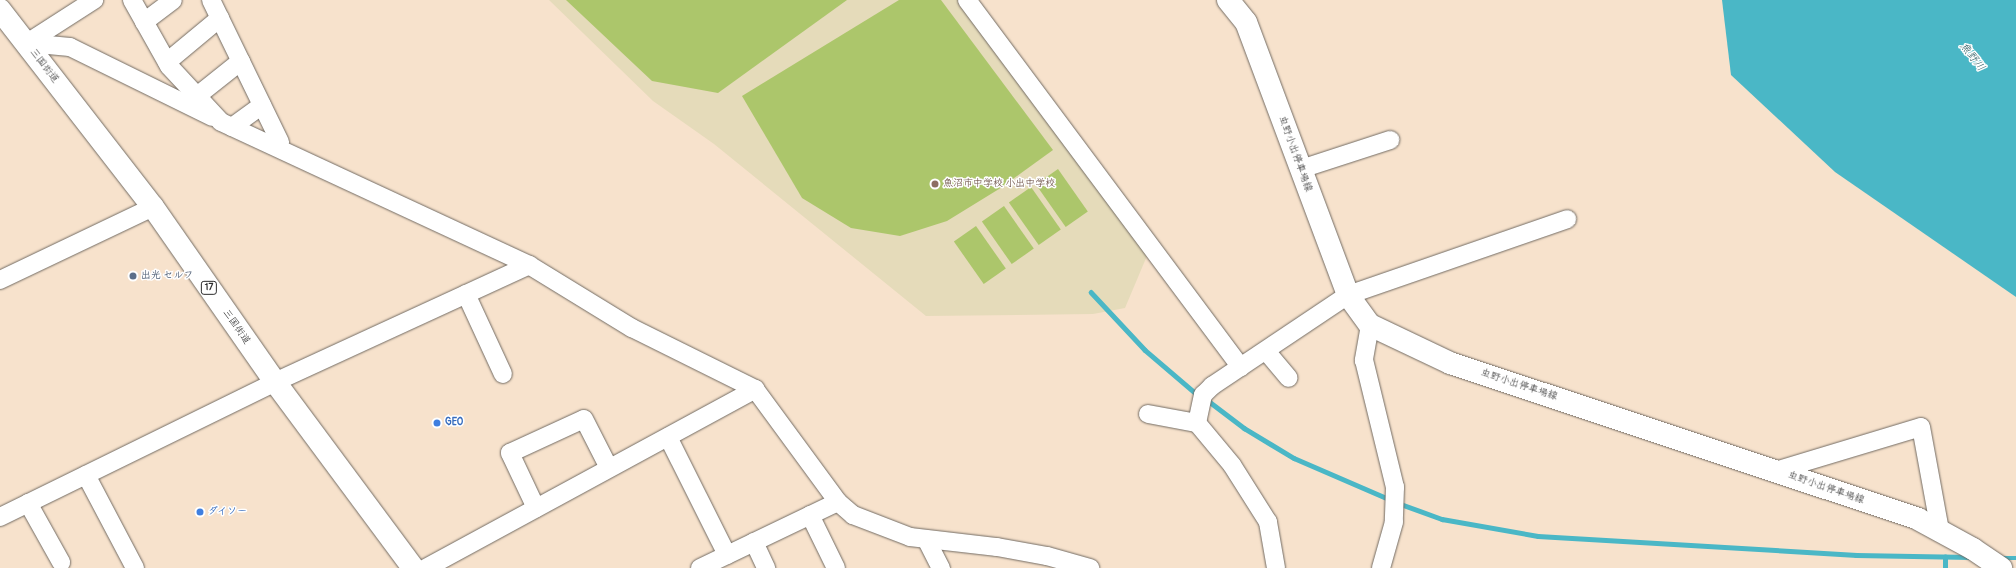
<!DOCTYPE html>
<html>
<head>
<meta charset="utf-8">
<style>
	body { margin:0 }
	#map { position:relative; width:2016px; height:568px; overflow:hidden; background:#f7e2cc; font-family:Pangolin,"Klee One",sans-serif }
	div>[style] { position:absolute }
	.built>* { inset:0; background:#e5dbba }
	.green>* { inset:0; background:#acc66b; transform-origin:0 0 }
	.water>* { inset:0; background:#4ab7c6 }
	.stream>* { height:4.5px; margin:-2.25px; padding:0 2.25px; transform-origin:2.25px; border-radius:2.25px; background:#4ab7c6 }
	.roads { filter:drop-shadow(0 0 1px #726b63) drop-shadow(0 0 1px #726b63) }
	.minor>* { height:18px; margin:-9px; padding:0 9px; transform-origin:9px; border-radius:9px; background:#fff }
	.major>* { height:22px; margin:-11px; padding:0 11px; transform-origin:11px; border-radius:11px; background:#fff }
	.highway>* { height:22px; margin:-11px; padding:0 11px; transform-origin:11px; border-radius:11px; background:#fff }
	.dots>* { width:11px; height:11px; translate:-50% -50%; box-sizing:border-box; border:2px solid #fff; border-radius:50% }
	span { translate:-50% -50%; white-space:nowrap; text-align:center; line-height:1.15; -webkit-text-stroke:3px #fff; paint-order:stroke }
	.shield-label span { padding:1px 3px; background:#fff; border:1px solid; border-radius:3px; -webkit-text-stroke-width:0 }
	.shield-label { font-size:9px; color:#2b2b2b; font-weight:700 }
	.street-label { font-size:10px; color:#2b2b2b }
	.education-label { font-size:10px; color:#785e54; font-weight:700 }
	.left { translate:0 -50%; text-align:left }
	.service-label { font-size:10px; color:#4e5e75; font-weight:700 }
	.shop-label { font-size:10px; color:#366cbe; font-weight:700 }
	.water-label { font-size:11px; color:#376369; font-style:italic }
</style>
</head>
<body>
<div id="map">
	<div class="built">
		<div style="clip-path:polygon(549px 0,967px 0,1152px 244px,1125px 308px,1093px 314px,926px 316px,714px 144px,653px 101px)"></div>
	</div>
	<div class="green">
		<div style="clip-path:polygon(566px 0,847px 0,718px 93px,652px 81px)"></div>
		<div style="clip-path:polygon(899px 0,941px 0,1053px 150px,999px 189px,947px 221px,900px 236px,851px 228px,802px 198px,742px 96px)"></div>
		<div style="left:1058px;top:169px;width:52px;height:27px;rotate:55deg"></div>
		<div style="left:1031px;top:187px;width:52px;height:27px;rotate:55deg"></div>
		<div style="left:1004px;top:206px;width:52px;height:27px;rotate:55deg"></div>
		<div style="left:976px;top:226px;width:52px;height:27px;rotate:55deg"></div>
	</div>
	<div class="water">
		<div style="clip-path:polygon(1722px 0,2016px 0,2016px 297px,1835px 172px,1731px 75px)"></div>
	</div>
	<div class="stream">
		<div style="left:1091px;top:292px;width:79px;rotate:47deg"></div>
		<div style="left:1145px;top:350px;width:71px;rotate:40.4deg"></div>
		<div style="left:1206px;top:399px;width:48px;rotate:37.3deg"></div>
		<div style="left:1244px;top:428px;width:58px;rotate:31deg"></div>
		<div style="left:1294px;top:458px;width:106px;rotate:23.4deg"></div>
		<div style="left:1398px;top:503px;width:47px;rotate:20deg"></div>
		<div style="left:1442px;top:519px;width:97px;rotate:10deg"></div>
		<div style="left:1538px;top:536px;width:319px;rotate:3.4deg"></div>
		<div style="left:1856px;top:555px;width:114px;rotate:1deg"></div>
		<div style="left:2001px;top:558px;width:15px"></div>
		<div style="left:1945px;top:568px;width:11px;rotate:-90deg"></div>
	</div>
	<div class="roads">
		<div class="minor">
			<div style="left:132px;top:0;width:76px;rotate:60.7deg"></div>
			<div style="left:169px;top:66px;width:76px;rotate:47.1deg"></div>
			<div style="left:221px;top:122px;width:340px;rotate:24.9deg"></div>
			<div style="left:529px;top:265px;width:121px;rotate:31.5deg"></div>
			<div style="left:632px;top:328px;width:137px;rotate:26.4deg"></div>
			<div style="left:755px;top:389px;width:140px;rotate:53.7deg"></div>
			<div style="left:838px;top:502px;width:20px;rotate:41deg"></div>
			<div style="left:853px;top:515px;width:61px;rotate:21.1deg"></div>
			<div style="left:910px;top:537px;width:88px;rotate:6.6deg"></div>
			<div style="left:997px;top:547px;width:51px;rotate:10.2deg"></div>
			<div style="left:1047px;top:556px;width:45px;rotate:15.6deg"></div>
			<div style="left:211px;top:0;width:158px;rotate:64.1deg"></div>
			<div style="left:967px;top:0;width:458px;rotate:53.3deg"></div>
			<div style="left:144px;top:22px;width:36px;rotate:-37deg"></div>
			<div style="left:27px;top:43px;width:43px;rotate:5.3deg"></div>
			<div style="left:70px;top:47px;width:158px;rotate:26.2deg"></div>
			<div style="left:27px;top:43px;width:80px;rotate:-32.7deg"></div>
			<div style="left:167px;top:62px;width:69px;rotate:-39.7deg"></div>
			<div style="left:197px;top:96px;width:56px;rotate:-38.5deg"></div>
			<div style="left:232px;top:127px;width:37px;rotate:-36deg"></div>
			<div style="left:1301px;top:169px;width:94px;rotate:-18deg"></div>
			<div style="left:0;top:280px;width:170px;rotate:-25.5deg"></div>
			<div style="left:466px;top:294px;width:88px;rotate:65.2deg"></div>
			<div style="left:1370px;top:325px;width:36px;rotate:100deg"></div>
			<div style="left:1364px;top:360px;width:131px;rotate:76.3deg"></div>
			<div style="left:1395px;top:487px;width:35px;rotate:92deg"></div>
			<div style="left:1394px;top:522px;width:48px;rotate:105.8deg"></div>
			<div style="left:1266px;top:351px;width:35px;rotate:50deg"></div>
			<div style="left:1148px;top:414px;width:50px;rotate:10.4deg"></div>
			<div style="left:668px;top:437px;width:132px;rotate:63.4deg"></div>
			<div style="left:1775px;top:471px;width:152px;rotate:-16.8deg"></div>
			<div style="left:1921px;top:427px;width:106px;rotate:79.6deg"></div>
			<div style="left:86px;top:475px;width:105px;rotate:62.2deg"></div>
			<div style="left:28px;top:503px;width:68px;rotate:60.8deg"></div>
			<div style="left:536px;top:508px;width:61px;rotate:-115.3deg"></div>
			<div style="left:510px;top:453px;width:81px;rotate:-24.7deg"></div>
			<div style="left:584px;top:419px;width:55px;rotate:63deg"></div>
			<div style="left:810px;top:515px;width:59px;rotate:63.9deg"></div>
			<div style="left:0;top:517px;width:306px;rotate:-26.1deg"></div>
			<div style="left:275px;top:382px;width:280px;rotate:-24.7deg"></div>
			<div style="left:926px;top:539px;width:33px;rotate:63deg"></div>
			<div style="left:754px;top:542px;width:29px;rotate:65deg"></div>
			<div style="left:426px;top:568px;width:375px;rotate:-28.5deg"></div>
			<div style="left:700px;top:568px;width:153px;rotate:-25.6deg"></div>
			<div style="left:1276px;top:568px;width:47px;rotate:-99.9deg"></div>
			<div style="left:1268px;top:522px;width:67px;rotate:-122.3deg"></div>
			<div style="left:1232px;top:465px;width:55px;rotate:-129.8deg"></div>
			<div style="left:1197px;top:423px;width:29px;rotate:-78deg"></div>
			<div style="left:1203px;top:395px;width:13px;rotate:-45deg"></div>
			<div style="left:1212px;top:386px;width:164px;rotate:-33.8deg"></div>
			<div style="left:1348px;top:295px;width:232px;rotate:-19.1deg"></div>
		</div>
		<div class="major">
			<div style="left:1228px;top:0;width:28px;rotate:51deg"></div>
			<div style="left:1246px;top:22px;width:291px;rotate:69.5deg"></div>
			<div style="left:1348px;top:295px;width:37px;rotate:54deg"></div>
			<div style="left:1370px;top:325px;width:89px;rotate:25.4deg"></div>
			<div style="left:1450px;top:363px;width:493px;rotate:18.4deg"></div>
			<div style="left:1918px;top:519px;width:63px;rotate:28.6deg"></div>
			<div style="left:1973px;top:549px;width:34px;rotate:34deg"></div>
		</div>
		<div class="highway">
			<div style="left:0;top:10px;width:249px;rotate:52.2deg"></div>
			<div style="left:153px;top:207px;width:213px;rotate:55.1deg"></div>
			<div style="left:275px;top:382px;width:232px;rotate:53.4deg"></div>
		</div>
	</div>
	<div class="dots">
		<div style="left:935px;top:184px;background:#8d6e63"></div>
		<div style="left:133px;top:276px;background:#5c6f8a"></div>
		<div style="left:437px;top:423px;background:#3f7fe0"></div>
		<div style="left:200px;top:512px;background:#3f7fe0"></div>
	</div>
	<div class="shield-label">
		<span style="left:209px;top:288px">17</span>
	</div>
	<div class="street-label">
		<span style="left:44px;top:66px;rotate:52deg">三国街道</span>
		<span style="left:1295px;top:154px;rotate:70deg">虫野小出停車場線</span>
		<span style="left:236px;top:327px;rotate:55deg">三国街道</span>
		<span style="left:1519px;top:385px;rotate:18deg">虫野小出停車場線</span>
		<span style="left:1826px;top:488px;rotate:19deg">虫野小出停車場線</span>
	</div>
	<div class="education-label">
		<span class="left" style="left:943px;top:184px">魚沼市中学校 小出中学校</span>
	</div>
	<div class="service-label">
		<span class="left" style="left:141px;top:276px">出光 セルフ</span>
	</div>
	<div class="shop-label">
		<span class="left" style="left:445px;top:423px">GEO</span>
		<span class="left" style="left:208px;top:512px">ダイソー</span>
	</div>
	<div class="water-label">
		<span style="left:1972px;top:57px;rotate:52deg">魚野川</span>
	</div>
</div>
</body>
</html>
